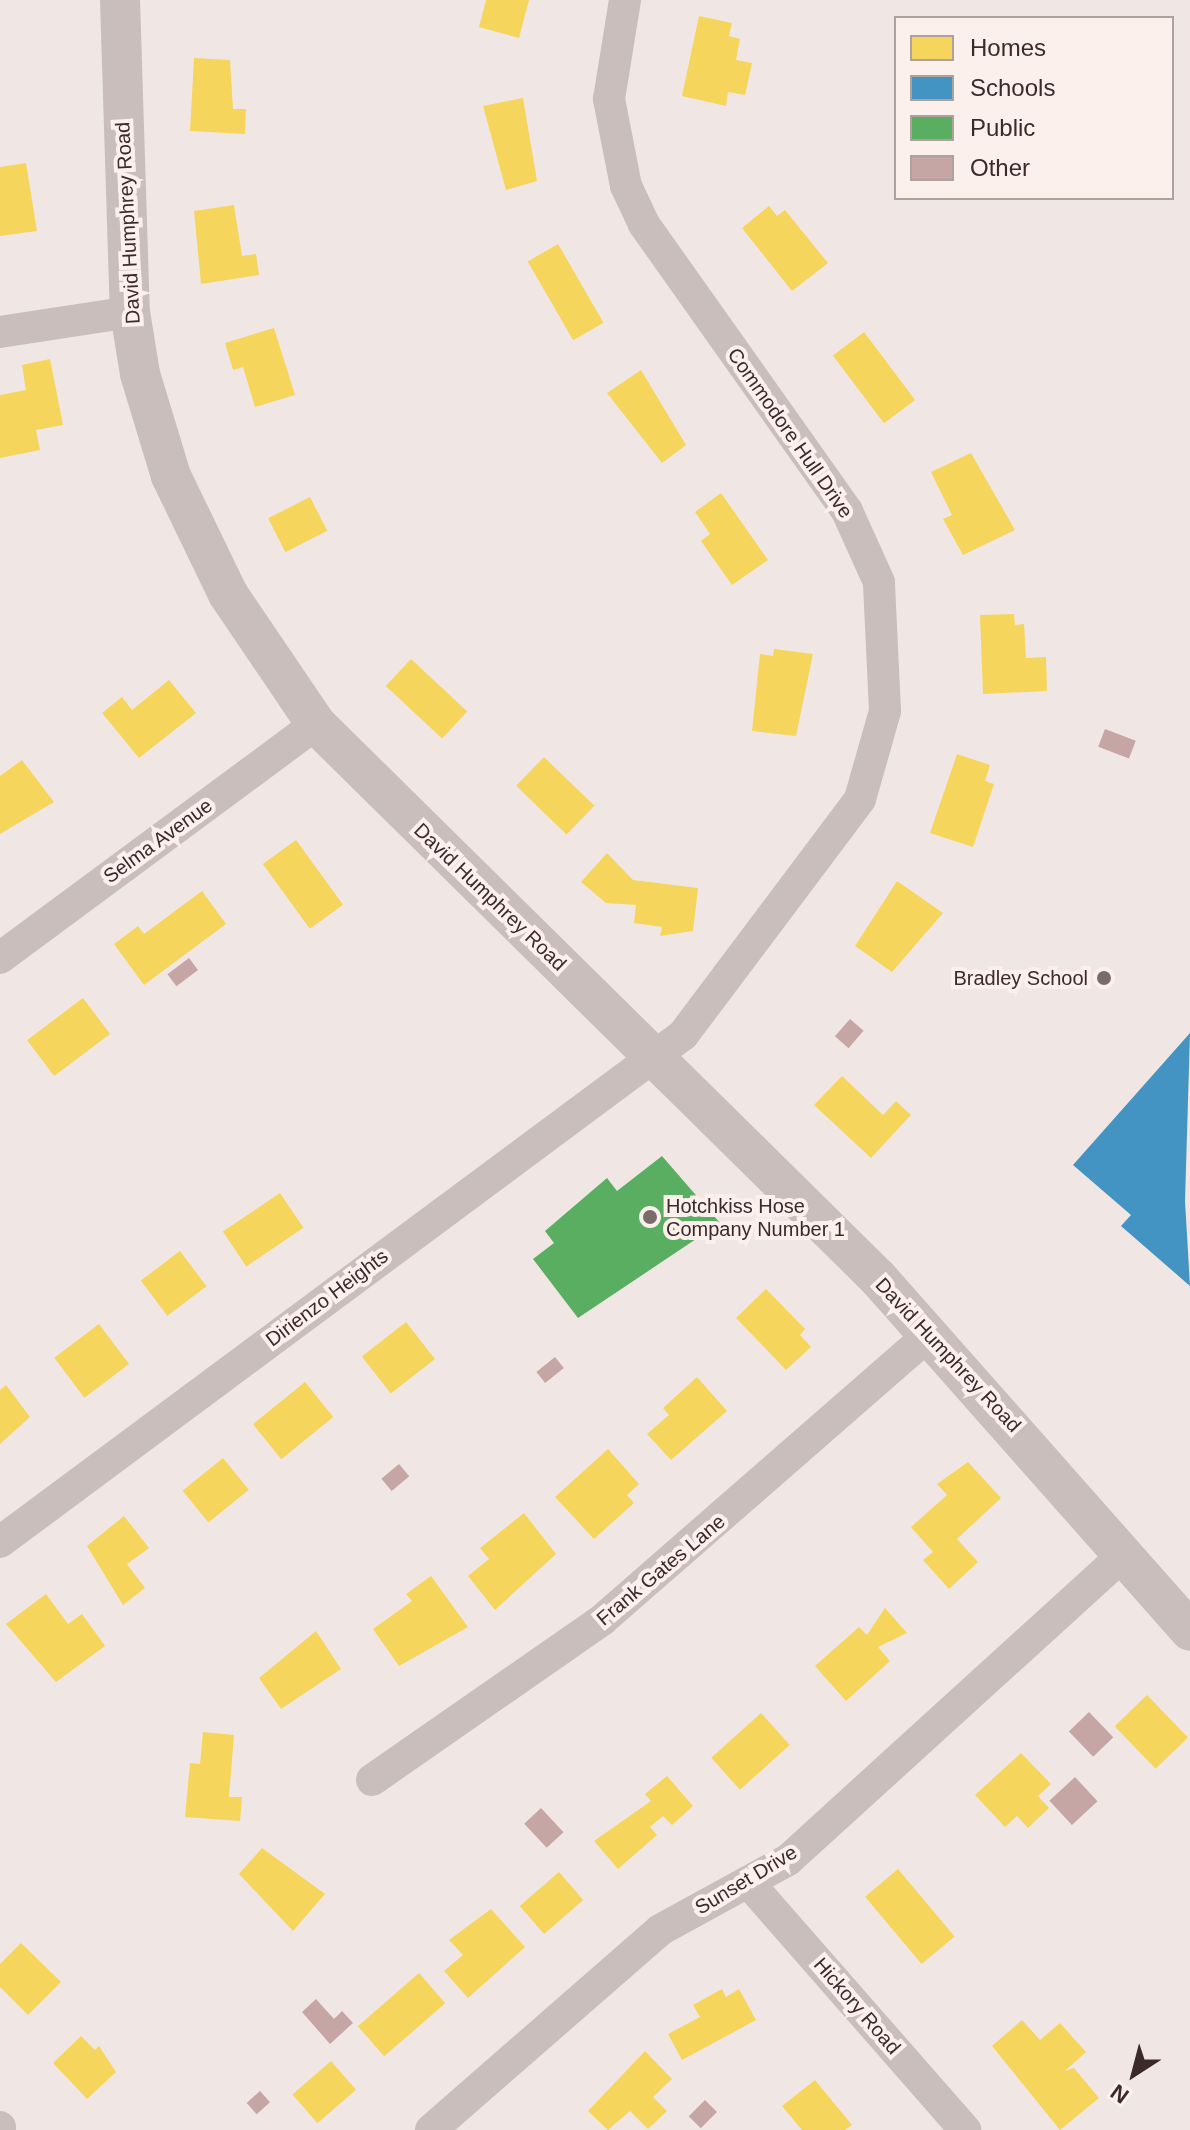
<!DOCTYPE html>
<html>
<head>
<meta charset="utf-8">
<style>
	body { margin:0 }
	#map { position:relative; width:1190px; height:2130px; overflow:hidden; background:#f0e7e4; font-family:Arial,sans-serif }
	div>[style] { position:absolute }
	.homes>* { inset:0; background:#f6d55c; transform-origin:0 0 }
	.schools>* { inset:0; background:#4393c3 }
	.public>* { inset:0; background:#5aae61 }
	.building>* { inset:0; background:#c5a6a5; transform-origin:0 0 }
	.minor>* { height:32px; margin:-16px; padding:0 16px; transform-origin:16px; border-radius:16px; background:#c9bebc }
	.tertiary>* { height:40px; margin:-20px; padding:0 20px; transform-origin:20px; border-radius:20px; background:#c9bebc }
	.dots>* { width:22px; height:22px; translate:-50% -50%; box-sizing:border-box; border:4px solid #fcf0ec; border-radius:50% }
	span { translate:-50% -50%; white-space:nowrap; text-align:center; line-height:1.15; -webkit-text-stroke:8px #fcf0ec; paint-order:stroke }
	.street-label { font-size:20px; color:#3b2a29 }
	.poi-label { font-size:20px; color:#3b2a29 }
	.right { translate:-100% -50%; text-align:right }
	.left { translate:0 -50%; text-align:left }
	.legend { position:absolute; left:894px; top:16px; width:280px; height:184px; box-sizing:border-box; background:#fcf0ec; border:2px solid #afa19e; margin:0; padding:10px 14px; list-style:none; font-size:24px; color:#3b2a29 }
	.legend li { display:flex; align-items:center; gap:16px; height:40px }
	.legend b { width:40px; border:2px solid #afa19e }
	.north { position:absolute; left:1094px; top:2034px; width:80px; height:80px; -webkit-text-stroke:6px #fcf0ec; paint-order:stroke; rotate:216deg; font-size:22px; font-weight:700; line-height:32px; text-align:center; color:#3b2a29 }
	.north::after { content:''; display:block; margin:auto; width:28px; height:36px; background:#3b2a29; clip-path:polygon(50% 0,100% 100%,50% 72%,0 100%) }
</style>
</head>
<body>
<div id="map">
	<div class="homes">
		<div style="clip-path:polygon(486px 0,529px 0,519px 38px,479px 27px)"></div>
		<div style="clip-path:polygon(699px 16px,732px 23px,729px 36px,740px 39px,736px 60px,752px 63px,745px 95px,728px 92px,726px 106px,682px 96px)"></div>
		<div style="clip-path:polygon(194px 58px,230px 60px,233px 109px,246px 109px,245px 134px,190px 131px)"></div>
		<div style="clip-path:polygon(523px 98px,537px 181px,506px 190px,483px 106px)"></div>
		<div style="clip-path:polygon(26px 163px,37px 231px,0 236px,0 167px)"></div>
		<div style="clip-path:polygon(234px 205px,242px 256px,256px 254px,259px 275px,201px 284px,194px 211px)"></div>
		<div style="clip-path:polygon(769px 206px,777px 216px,785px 210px,828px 263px,792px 291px,742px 228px)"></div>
		<div style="left:558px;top:244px;width:91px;height:35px;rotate:60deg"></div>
		<div style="clip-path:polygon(274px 328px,295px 395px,255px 407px,243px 367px,233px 370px,225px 343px)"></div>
		<div style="left:864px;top:332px;width:85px;height:39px;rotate:53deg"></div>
		<div style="clip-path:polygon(50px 359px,63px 425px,36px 430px,40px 450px,0 458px,0 395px,26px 390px,22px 365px)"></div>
		<div style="clip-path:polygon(641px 370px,686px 445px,662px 463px,607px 393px)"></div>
		<div style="clip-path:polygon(971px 453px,1015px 530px,963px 555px,943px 519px,952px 515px,931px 472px)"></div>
		<div style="clip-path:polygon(721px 493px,768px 560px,732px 585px,701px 541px,710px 534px,695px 512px)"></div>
		<div style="left:310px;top:497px;width:38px;height:47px;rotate:63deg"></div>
		<div style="clip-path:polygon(1014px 614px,1015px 625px,1024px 624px,1026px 658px,1046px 657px,1047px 691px,983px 694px,980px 615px)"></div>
		<div style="clip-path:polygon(774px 649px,813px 654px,796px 736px,752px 731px,760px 654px,773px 656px)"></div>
		<div style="left:411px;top:659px;width:77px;height:37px;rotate:43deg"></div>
		<div style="clip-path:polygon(169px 680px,196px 713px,139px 758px,102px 713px,122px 697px,132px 710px)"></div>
		<div style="clip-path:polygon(957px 754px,990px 765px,985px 781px,994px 784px,973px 847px,930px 833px)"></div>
		<div style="left:544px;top:757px;width:70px;height:40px;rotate:44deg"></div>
		<div style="clip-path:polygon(22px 760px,54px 802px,0 834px,0 776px)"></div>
		<div style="left:296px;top:840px;width:80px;height:41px;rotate:54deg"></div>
		<div style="clip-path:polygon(607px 853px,633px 880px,698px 888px,693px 931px,660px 936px,662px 927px,634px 923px,636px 905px,606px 903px,581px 882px)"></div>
		<div style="clip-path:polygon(897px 881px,943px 913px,892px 972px,855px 946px)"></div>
		<div style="clip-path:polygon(202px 891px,226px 924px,144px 985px,114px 944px,138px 926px,144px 934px)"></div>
		<div style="left:83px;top:998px;width:45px;height:70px;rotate:53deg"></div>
		<div style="clip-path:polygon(842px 1076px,883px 1115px,896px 1101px,911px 1115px,871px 1158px,814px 1105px)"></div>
		<div style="left:280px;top:1193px;width:42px;height:69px;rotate:56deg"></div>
		<div style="left:180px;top:1251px;width:44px;height:49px;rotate:53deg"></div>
		<div style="clip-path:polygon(766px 1289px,805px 1329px,800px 1335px,811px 1347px,786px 1370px,736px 1318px)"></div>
		<div style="left:406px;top:1322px;width:47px;height:56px;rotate:52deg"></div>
		<div style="left:99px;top:1324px;width:50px;height:56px;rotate:53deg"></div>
		<div style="clip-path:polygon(697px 1377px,727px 1411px,671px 1460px,647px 1434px,669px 1415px,663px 1408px)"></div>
		<div style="left:305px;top:1382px;width:45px;height:67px;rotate:51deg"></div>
		<div style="clip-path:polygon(6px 1385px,30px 1417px,0 1444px,0 1390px)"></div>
		<div style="clip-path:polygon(608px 1449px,639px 1484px,627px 1495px,634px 1503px,594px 1539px,555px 1497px)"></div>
		<div style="left:223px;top:1458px;width:41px;height:52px;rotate:51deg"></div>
		<div style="clip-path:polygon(968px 1462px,1001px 1498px,957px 1539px,978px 1562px,949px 1589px,923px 1560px,933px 1552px,911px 1527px,947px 1495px,937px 1484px)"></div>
		<div style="clip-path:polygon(524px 1513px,556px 1554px,495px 1610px,468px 1576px,489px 1559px,480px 1548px)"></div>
		<div style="clip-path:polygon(124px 1516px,149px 1548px,127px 1564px,145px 1588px,123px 1605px,87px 1546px)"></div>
		<div style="clip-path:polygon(431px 1576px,468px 1627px,399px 1666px,373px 1629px,412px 1601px,406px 1594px)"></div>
		<div style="clip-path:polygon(46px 1594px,68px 1624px,82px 1614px,105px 1646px,56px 1682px,6px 1624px)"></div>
		<div style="clip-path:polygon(885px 1608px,907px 1633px,878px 1647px,890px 1661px,846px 1701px,815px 1666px,859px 1627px,867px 1635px)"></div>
		<div style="clip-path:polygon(316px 1631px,341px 1669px,281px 1709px,259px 1678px)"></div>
		<div style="left:1147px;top:1695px;width:59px;height:45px;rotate:46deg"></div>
		<div style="left:761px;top:1713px;width:43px;height:67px;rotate:48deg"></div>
		<div style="clip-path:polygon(203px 1732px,234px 1735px,229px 1797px,242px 1797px,240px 1821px,185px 1817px,190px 1763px,200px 1764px)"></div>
		<div style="clip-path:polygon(1021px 1753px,1051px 1784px,1038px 1796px,1049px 1808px,1028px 1828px,1017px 1816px,1005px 1827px,975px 1795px)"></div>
		<div style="clip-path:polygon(667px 1776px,693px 1806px,672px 1825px,663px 1816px,650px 1827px,657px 1835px,618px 1869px,594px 1841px,651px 1801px,645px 1794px)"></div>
		<div style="clip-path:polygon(262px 1848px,325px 1894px,293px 1931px,239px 1874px)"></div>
		<div style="left:898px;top:1869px;width:88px;height:43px;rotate:50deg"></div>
		<div style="left:559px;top:1872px;width:37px;height:52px;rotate:49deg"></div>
		<div style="clip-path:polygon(491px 1909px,525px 1947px,468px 1998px,444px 1971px,463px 1955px,449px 1940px)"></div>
		<div style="clip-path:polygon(21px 1943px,61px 1982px,28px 2015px,0 1987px,0 1964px)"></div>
		<div style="left:419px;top:1973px;width:40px;height:81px;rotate:49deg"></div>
		<div style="clip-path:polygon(722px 1989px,726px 1997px,739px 1989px,756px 2020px,682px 2060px,668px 2034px,700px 2017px,693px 2005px)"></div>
		<div style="clip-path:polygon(1022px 2020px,1040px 2040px,1060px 2023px,1086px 2052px,1065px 2071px,1074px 2068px,1099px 2098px,1060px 2130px,992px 2046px)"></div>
		<div style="clip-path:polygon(81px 2036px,95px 2050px,99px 2046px,116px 2072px,87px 2099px,53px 2063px)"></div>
		<div style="clip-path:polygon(645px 2051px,672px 2079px,653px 2097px,667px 2111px,648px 2129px,630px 2111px,608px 2130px,588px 2111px)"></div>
		<div style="left:331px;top:2061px;width:38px;height:51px;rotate:49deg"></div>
		<div style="clip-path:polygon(815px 2080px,852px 2125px,845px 2130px,802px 2130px,782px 2106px)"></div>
	</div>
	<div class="schools">
		<div style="clip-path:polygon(1190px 1033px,1185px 1201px,1190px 1286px,1121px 1226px,1131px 1215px,1073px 1165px)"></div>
	</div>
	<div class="public">
		<div style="clip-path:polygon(662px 1156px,720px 1223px,578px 1318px,533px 1259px,554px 1243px,545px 1231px,607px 1178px,617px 1191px)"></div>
	</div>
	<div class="building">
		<div style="left:1105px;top:729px;width:33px;height:19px;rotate:21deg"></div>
		<div style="left:189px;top:958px;width:15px;height:27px;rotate:53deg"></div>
		<div style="left:850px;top:1019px;width:18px;height:23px;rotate:41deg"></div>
		<div style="left:555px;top:1357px;width:14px;height:24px;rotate:51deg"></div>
		<div style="left:399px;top:1464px;width:16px;height:23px;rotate:50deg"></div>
		<div style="left:1089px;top:1712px;width:35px;height:28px;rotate:46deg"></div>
		<div style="left:1075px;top:1777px;width:33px;height:35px;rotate:47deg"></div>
		<div style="left:541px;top:1808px;width:33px;height:23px;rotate:47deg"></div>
		<div style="clip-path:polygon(316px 1999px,334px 2019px,342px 2011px,353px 2023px,330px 2044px,302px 2012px)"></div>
		<div style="left:260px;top:2091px;width:15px;height:18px;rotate:48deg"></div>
		<div style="left:705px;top:2100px;width:17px;height:23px;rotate:45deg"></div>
	</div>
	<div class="minor">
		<div style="left:0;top:332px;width:132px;rotate:-8.7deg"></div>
		<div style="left:0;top:958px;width:393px;rotate:-36.5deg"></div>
		<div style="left:0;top:1542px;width:851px;rotate:-36.59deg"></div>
		<div style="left:683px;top:1035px;width:295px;rotate:-53.1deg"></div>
		<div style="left:860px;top:799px;width:91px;rotate:-74.1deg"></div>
		<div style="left:885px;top:711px;width:129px;rotate:-92.7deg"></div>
		<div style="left:879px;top:582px;width:78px;rotate:-114.3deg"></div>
		<div style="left:847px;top:511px;width:352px;rotate:-125.3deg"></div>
		<div style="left:644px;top:224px;width:42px;rotate:-115.3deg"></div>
		<div style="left:626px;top:186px;width:89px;rotate:-101.1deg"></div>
		<div style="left:609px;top:99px;width:100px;rotate:-80.8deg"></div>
		<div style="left:372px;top:1780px;width:280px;rotate:-34.8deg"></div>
		<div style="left:602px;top:1620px;width:435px;rotate:-41.1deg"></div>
		<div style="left:748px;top:1882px;width:330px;rotate:48.8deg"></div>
		<div style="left:0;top:2127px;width:3px;rotate:90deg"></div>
		<div style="left:431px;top:2130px;width:304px;rotate:-41.1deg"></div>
		<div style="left:660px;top:1930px;width:146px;rotate:-28.7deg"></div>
		<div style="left:788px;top:1860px;width:453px;rotate:-42.3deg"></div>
	</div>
	<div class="tertiary">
		<div style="left:120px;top:0;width:312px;rotate:88.2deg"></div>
		<div style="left:130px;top:312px;width:63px;rotate:80.8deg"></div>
		<div style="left:140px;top:374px;width:107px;rotate:73.1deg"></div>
		<div style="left:171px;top:476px;width:131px;rotate:64.2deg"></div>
		<div style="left:228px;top:594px;width:157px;rotate:55.9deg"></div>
		<div style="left:316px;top:724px;width:789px;rotate:44.59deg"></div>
		<div style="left:878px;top:1278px;width:471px;rotate:48.5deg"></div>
	</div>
	<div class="dots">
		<div style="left:1104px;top:978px;background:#7a6c6a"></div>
		<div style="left:650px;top:1217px;background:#7a6c6a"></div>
	</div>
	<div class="street-label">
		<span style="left:128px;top:223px;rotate:-93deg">David Humphrey Road</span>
		<span style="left:790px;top:433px;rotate:55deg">Commodore Hull Drive</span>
		<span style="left:158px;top:841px;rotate:-36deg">Selma Avenue</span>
		<span style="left:490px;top:897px;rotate:44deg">David Humphrey Road</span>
		<span style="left:327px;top:1298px;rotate:-37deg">Dirienzo Heights</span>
		<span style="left:948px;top:1355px;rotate:47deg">David Humphrey Road</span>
		<span style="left:661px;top:1570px;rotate:-40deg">Frank Gates Lane</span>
		<span style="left:746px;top:1880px;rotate:-31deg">Sunset Drive</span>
		<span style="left:857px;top:2006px;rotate:49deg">Hickory Road</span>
	</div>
	<div class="poi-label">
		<span class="right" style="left:1088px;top:978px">Bradley School</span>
		<span class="left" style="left:666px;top:1218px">Hotchkiss Hose<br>Company Number 1</span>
	</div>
	<ul class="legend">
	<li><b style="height:22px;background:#f6d55c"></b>Homes</li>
	<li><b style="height:22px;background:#4393c3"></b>Schools</li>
	<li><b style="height:22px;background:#5aae61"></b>Public</li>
	<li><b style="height:22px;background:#c5a6a5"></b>Other</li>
	</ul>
	<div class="north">N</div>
</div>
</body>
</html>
